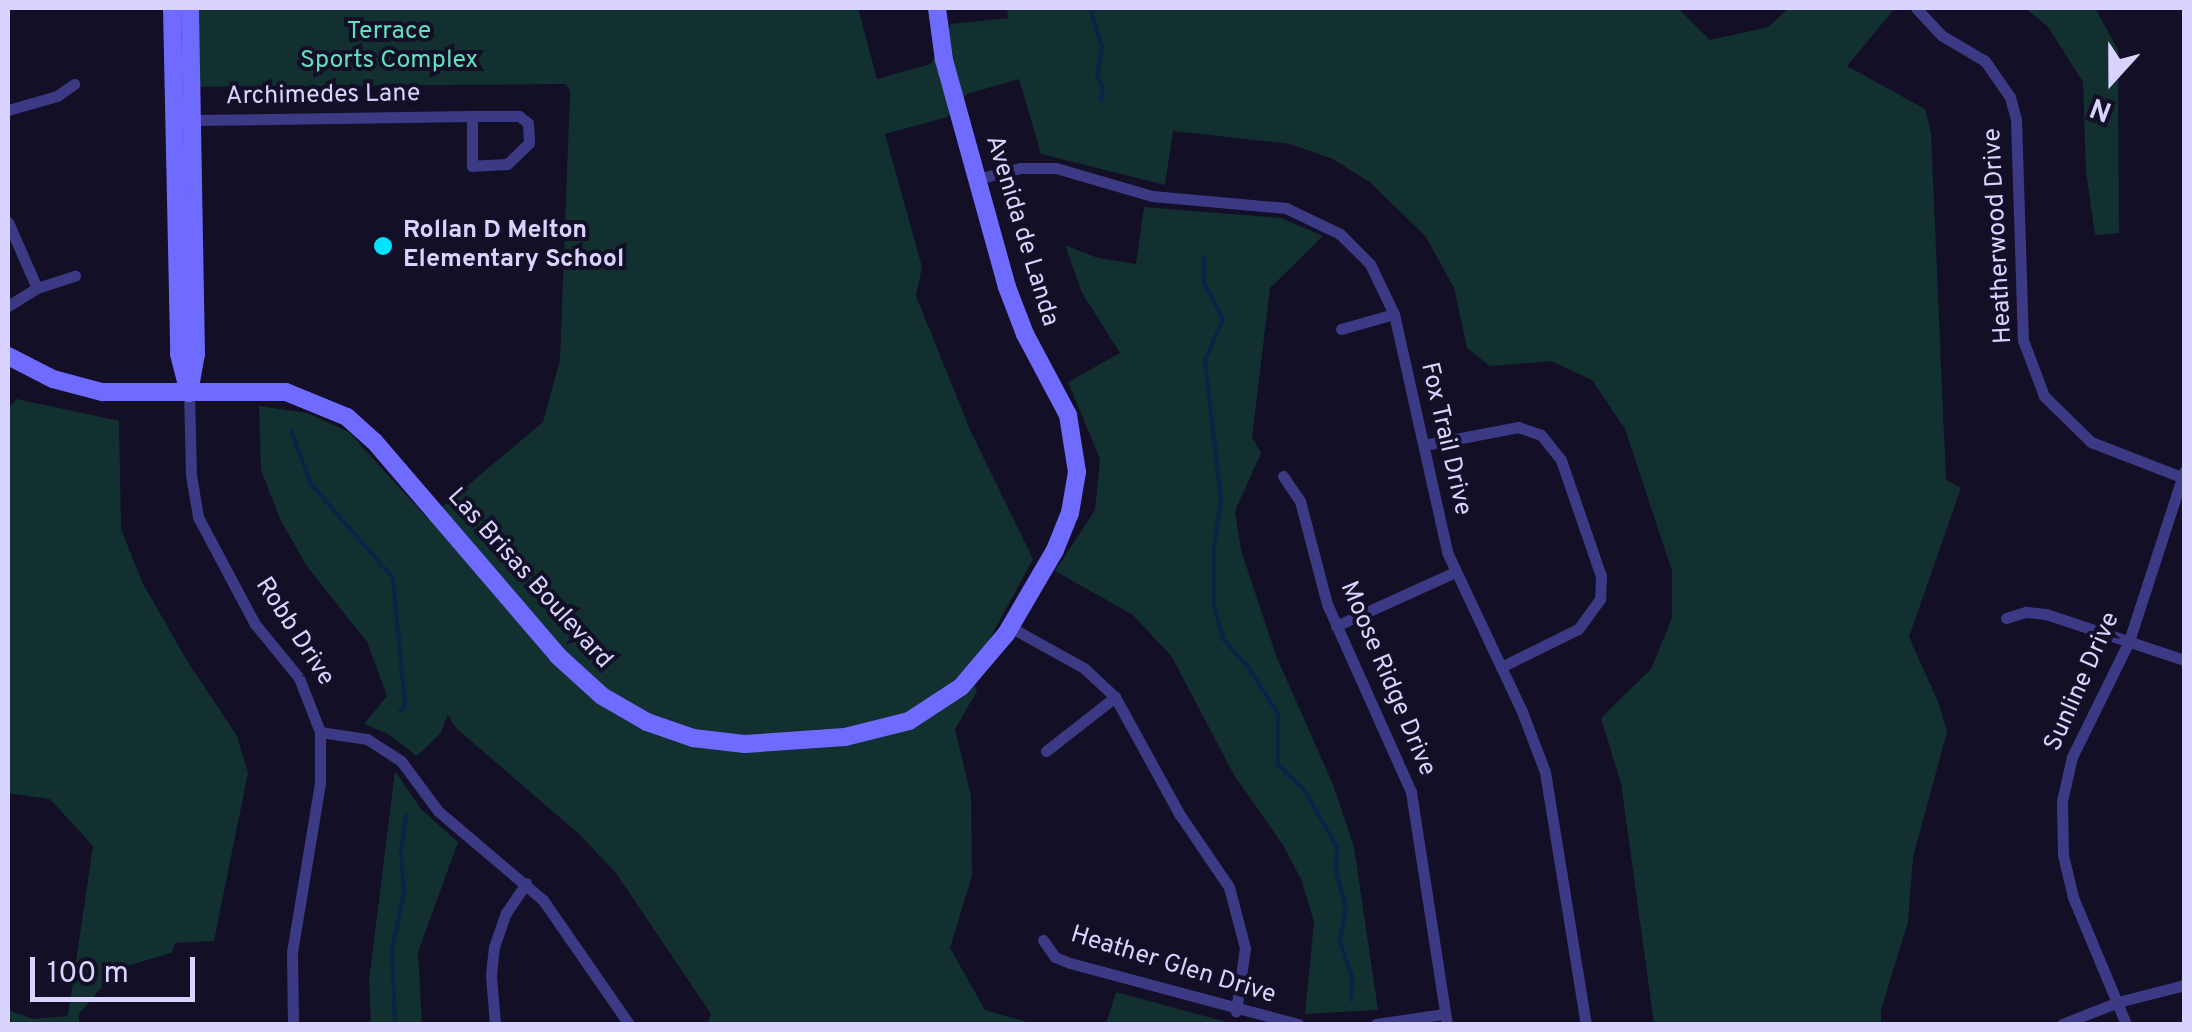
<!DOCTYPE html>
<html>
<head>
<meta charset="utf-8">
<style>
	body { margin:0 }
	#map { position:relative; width:2192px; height:1032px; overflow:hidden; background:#130f26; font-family:Overpass,sans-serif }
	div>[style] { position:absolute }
	.green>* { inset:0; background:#12302f }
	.stream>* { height:4px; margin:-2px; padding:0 2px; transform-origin:2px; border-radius:2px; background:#0c2248 }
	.street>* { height:11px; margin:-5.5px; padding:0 5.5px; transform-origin:5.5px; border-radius:5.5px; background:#3d3a85 }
	.secondary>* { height:18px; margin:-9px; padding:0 9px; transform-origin:9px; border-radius:9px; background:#6f6bff }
	.dots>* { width:28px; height:28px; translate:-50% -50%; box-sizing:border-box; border:5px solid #130f26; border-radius:50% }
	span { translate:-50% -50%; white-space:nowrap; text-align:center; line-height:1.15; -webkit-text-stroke:8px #130f26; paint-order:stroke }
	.park-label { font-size:25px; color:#5fe0c0 }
	.street-label { font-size:25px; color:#d9d4ff }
	.poi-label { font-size:25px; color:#d9d4ff; font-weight:700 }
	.left { translate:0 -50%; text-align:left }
	.frame { position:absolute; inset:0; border:10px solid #d9d4ff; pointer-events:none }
	.north { position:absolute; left:2062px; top:30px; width:100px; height:100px; -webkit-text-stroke:8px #130f26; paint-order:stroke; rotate:201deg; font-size:28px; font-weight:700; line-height:40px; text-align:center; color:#d9d4ff }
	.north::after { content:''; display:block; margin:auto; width:35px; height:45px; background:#d9d4ff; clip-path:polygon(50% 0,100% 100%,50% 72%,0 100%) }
	.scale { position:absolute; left:30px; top:957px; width:165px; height:45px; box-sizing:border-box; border:5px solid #d9d4ff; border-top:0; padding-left:12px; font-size:30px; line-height:35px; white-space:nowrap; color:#d9d4ff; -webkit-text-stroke:8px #130f26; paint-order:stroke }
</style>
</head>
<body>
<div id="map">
	<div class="green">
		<div style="clip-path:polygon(192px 8px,858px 8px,877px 79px,931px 64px,951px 24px,1008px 18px,1007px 8px,1678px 8px,1710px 40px,1768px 27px,1789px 8px,1895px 8px,1847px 66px,1925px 109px,1931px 133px,1946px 480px,1961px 488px,1909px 637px,1939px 704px,1947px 732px,1913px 857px,1908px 922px,1881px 1010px,1881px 1024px,1654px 1024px,1621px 783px,1601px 718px,1651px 669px,1672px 618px,1672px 571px,1625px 429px,1592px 380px,1551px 361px,1490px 366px,1467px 348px,1454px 288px,1426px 237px,1371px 183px,1333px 159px,1290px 144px,1173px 131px,1165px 185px,1041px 154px,1019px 79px,967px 94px,947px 117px,885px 134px,922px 267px,916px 296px,971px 432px,1033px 559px,987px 644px,967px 668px,977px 691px,955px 729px,971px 796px,972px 876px,950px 948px,985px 1010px,1034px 1024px,707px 1024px,711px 1014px,616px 873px,579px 834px,456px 728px,448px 715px,440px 734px,417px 756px,388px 734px,364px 724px,387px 696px,367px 642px,306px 565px,280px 519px,261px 470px,259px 406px,307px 413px,349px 432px,428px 519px,543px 422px,560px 360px,570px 91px,566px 84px,192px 87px)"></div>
		<div style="clip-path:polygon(2025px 8px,2095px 8px,2118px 50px,2119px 233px,2095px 235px,2086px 171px,2083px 82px,2048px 27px)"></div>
		<div style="clip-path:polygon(1144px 207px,1281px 218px,1323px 236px,1270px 288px,1252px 437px,1261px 453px,1235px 511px,1241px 550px,1277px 658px,1332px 782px,1354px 847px,1378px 1010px,1305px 1014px,1314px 922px,1301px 879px,1283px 845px,1234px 775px,1172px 657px,1133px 615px,1055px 571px,1095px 510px,1100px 459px,1068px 382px,1120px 353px,1082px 293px,1065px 245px,1098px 258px,1136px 264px)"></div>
		<div style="clip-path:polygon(17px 399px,119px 421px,121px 529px,142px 582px,186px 659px,237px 736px,248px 773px,214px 941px,175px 943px,171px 953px,117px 969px,79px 1014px,79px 1024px,8px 1024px,11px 1021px,8px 1010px,33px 1019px,68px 1016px,93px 846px,50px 799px,8px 793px,8px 408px)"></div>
		<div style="clip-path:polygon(395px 771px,421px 809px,458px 842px,418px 952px,422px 1024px,371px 1024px,369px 981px)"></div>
		<div style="clip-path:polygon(1116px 992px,1234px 1024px,1237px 1024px,1106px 1024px)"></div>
	</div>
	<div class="stream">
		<div style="left:1090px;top:8px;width:41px;rotate:72.9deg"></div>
		<div style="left:1102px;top:47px;width:28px;rotate:100deg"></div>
		<div style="left:1097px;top:75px;width:14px;rotate:65deg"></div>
		<div style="left:1103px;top:88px;width:13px;rotate:99deg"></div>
		<div style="left:1204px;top:257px;width:26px;rotate:90deg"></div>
		<div style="left:1204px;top:283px;width:41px;rotate:62.2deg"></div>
		<div style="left:1223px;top:319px;width:45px;rotate:113.7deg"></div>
		<div style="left:1205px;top:360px;width:141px;rotate:83.5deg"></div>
		<div style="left:1221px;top:500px;width:49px;rotate:98.3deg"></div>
		<div style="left:1214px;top:548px;width:57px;rotate:90deg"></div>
		<div style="left:1214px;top:605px;width:35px;rotate:75deg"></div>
		<div style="left:1223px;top:639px;width:39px;rotate:48deg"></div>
		<div style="left:1249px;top:668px;width:54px;rotate:57.8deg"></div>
		<div style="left:1278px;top:714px;width:51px;rotate:90deg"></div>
		<div style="left:1278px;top:765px;width:36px;rotate:44deg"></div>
		<div style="left:1304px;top:790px;width:66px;rotate:59.9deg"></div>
		<div style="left:1337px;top:847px;width:25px;rotate:92deg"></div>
		<div style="left:1336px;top:872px;width:36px;rotate:74deg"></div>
		<div style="left:1346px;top:907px;width:36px;rotate:100deg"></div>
		<div style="left:1340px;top:942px;width:36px;rotate:71deg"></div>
		<div style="left:1352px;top:976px;width:24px;rotate:92deg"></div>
		<div style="left:291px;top:431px;width:57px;rotate:69.3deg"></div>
		<div style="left:311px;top:484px;width:125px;rotate:48.9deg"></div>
		<div style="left:393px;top:578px;width:129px;rotate:84.6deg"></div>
		<div style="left:405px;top:706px;width:7px;rotate:135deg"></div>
		<div style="left:395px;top:1024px;width:74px;rotate:-92.3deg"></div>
		<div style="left:392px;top:950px;width:59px;rotate:-78.3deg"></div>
		<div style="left:404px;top:892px;width:40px;rotate:-94.3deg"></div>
		<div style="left:401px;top:852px;width:37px;rotate:-82deg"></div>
	</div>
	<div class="street">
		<div style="left:1916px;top:8px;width:37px;rotate:47deg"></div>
		<div style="left:1941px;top:35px;width:51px;rotate:30.6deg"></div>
		<div style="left:1985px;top:61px;width:44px;rotate:55.2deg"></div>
		<div style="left:2010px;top:97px;width:23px;rotate:75deg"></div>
		<div style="left:2016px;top:119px;width:221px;rotate:88.2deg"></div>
		<div style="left:2023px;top:340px;width:60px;rotate:69.4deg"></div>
		<div style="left:2044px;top:396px;width:66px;rotate:44.4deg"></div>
		<div style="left:2091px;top:442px;width:100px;rotate:21.2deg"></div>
		<div style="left:8px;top:110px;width:51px;rotate:-15.9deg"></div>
		<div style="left:57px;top:96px;width:21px;rotate:-35deg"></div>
		<div style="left:186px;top:120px;width:7px"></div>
		<div style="left:193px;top:120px;width:279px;rotate:-0.8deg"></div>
		<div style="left:472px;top:116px;width:47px"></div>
		<div style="left:519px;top:116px;width:11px;rotate:38deg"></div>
		<div style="left:528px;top:123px;width:20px;rotate:87deg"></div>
		<div style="left:529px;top:143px;width:30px;rotate:136deg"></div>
		<div style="left:507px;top:164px;width:35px;rotate:177deg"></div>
		<div style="left:472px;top:166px;width:50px;rotate:-90deg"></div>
		<div style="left:977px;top:179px;width:44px;rotate:-14.3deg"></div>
		<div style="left:1020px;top:168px;width:36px"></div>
		<div style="left:1056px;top:168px;width:100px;rotate:16.3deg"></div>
		<div style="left:1152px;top:196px;width:135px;rotate:5.1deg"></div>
		<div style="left:1286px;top:208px;width:60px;rotate:25.7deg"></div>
		<div style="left:1340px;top:234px;width:42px;rotate:45deg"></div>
		<div style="left:1370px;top:264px;width:55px;rotate:64.4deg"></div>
		<div style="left:1394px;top:314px;width:244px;rotate:77.4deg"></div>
		<div style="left:1447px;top:552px;width:174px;rotate:64.8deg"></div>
		<div style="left:1521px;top:709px;width:67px;rotate:69.1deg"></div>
		<div style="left:1545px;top:772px;width:255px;rotate:80.8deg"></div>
		<div style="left:8px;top:222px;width:72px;rotate:66.3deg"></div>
		<div style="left:8px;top:306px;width:34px;rotate:-32deg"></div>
		<div style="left:37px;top:288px;width:40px;rotate:-18deg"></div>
		<div style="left:1341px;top:329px;width:55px;rotate:-15.8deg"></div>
		<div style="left:189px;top:393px;width:82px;rotate:88.6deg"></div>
		<div style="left:191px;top:475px;width:43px;rotate:80.5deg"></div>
		<div style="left:198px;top:517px;width:121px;rotate:62deg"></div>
		<div style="left:255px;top:624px;width:70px;rotate:50.8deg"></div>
		<div style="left:299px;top:678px;width:58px;rotate:68.7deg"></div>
		<div style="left:320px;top:732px;width:51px;rotate:90deg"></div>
		<div style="left:320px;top:783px;width:172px;rotate:99.4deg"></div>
		<div style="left:292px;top:953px;width:71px;rotate:89.2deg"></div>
		<div style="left:1424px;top:445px;width:96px;rotate:-10.8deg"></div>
		<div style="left:1518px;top:427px;width:24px;rotate:19deg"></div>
		<div style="left:1541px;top:435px;width:32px;rotate:51deg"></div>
		<div style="left:1561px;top:460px;width:123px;rotate:71deg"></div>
		<div style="left:1601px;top:576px;width:23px;rotate:92deg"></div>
		<div style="left:1600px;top:599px;width:37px;rotate:126deg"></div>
		<div style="left:1578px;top:629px;width:86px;rotate:153.7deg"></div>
		<div style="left:1283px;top:476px;width:30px;rotate:56deg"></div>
		<div style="left:1300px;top:501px;width:106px;rotate:75.3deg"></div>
		<div style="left:1327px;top:604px;width:206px;rotate:65.9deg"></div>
		<div style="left:1411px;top:792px;width:235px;rotate:81.2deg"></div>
		<div style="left:2006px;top:618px;width:21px;rotate:-17deg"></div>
		<div style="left:2026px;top:612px;width:20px;rotate:6deg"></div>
		<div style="left:2046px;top:614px;width:145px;rotate:18.4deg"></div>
		<div style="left:1336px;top:626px;width:131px;rotate:-24.4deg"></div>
		<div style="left:1010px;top:627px;width:85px;rotate:29deg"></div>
		<div style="left:1084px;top:668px;width:42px;rotate:43.1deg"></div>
		<div style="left:1115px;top:697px;width:135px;rotate:61.2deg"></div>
		<div style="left:1180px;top:815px;width:87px;rotate:55.8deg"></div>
		<div style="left:1229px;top:887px;width:63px;rotate:75.3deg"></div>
		<div style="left:1245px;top:948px;width:64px;rotate:98.1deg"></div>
		<div style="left:320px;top:732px;width:48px;rotate:8.5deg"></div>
		<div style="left:367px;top:739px;width:40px;rotate:32.9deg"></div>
		<div style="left:401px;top:761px;width:62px;rotate:53.5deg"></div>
		<div style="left:438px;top:811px;width:138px;rotate:40.3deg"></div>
		<div style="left:543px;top:900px;width:151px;rotate:55.3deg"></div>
		<div style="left:1046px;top:751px;width:88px;rotate:-38deg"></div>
		<div style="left:1043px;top:940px;width:21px;rotate:55deg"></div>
		<div style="left:1055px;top:957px;width:16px;rotate:22deg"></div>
		<div style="left:1070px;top:963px;width:236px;rotate:15deg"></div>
		<div style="left:495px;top:1024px;width:49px;rotate:-94.7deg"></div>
		<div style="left:491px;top:975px;width:28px;rotate:-84deg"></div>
		<div style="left:494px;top:947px;width:36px;rotate:-71deg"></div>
		<div style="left:506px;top:913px;width:36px;rotate:-56deg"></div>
		<div style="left:1376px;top:1024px;width:69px;rotate:-8.4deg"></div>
		<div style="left:2062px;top:1024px;width:60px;rotate:-21.4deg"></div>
		<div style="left:2118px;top:1002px;width:68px;rotate:-14.4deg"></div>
		<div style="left:2126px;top:1024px;width:138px;rotate:-112.7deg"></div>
		<div style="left:2073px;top:897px;width:43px;rotate:-103.4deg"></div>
		<div style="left:2063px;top:855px;width:54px;rotate:-91.1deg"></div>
		<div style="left:2062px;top:801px;width:45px;rotate:-77.2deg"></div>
		<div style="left:2072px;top:757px;width:129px;rotate:-63.8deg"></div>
		<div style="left:2129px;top:641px;width:178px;rotate:-72deg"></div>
	</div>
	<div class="secondary">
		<div style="left:172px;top:8px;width:346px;rotate:88.8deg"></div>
		<div style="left:179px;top:354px;width:40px;rotate:75.6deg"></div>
		<div style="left:8px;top:356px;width:51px;rotate:27.1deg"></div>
		<div style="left:53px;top:379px;width:51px;rotate:14.9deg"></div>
		<div style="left:102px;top:392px;width:184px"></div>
		<div style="left:286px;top:392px;width:66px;rotate:22.3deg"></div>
		<div style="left:347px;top:417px;width:36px;rotate:42deg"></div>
		<div style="left:374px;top:441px;width:283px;rotate:49.4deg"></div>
		<div style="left:558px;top:656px;width:59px;rotate:42.3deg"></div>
		<div style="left:602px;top:696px;width:52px;rotate:30deg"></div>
		<div style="left:647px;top:722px;width:49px;rotate:19.2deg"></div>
		<div style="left:693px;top:738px;width:52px;rotate:6.6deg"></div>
		<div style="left:745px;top:744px;width:100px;rotate:-4deg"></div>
		<div style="left:845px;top:737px;width:66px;rotate:-14deg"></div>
		<div style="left:909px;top:721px;width:62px;rotate:-33.2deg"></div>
		<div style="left:961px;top:687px;width:70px;rotate:-49.7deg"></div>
		<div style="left:1006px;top:634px;width:97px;rotate:-59.7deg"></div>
		<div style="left:1055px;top:550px;width:40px;rotate:-68deg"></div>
		<div style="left:1070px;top:513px;width:42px;rotate:-80.3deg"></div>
		<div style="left:1077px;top:472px;width:58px;rotate:-99deg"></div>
		<div style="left:1068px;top:415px;width:92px;rotate:-118deg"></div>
		<div style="left:1025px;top:334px;width:50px;rotate:-111deg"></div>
		<div style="left:1007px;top:287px;width:236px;rotate:-105.5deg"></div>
		<div style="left:944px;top:60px;width:52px;rotate:-97.7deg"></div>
		<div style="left:189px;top:393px;width:39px;rotate:-80deg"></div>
		<div style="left:196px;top:355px;width:347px;rotate:-91deg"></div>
	</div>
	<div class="dots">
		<div style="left:383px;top:246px;background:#00e5ff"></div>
	</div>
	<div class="park-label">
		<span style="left:389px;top:47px">Terrace<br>Sports Complex</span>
	</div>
	<div class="street-label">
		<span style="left:323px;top:96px;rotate:-1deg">Archimedes Lane</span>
		<span style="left:1021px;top:231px;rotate:73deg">Avenida de Landa</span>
		<span style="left:1999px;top:236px;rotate:-93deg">Heatherwood Drive</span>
		<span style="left:1445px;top:439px;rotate:77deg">Fox Trail Drive</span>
		<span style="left:529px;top:579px;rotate:48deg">Las Brisas Boulevard</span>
		<span style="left:294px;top:632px;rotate:57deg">Robb Drive</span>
		<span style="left:1387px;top:679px;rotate:67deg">Moose Ridge Drive</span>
		<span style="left:2083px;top:682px;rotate:-66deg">Sunline Drive</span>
		<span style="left:1173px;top:966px;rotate:17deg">Heather Glen Drive</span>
	</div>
	<div class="poi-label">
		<span class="left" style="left:403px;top:246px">Rollan D Melton<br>Elementary School</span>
	</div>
	<div class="frame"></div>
	<div class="north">N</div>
	<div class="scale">100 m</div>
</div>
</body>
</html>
